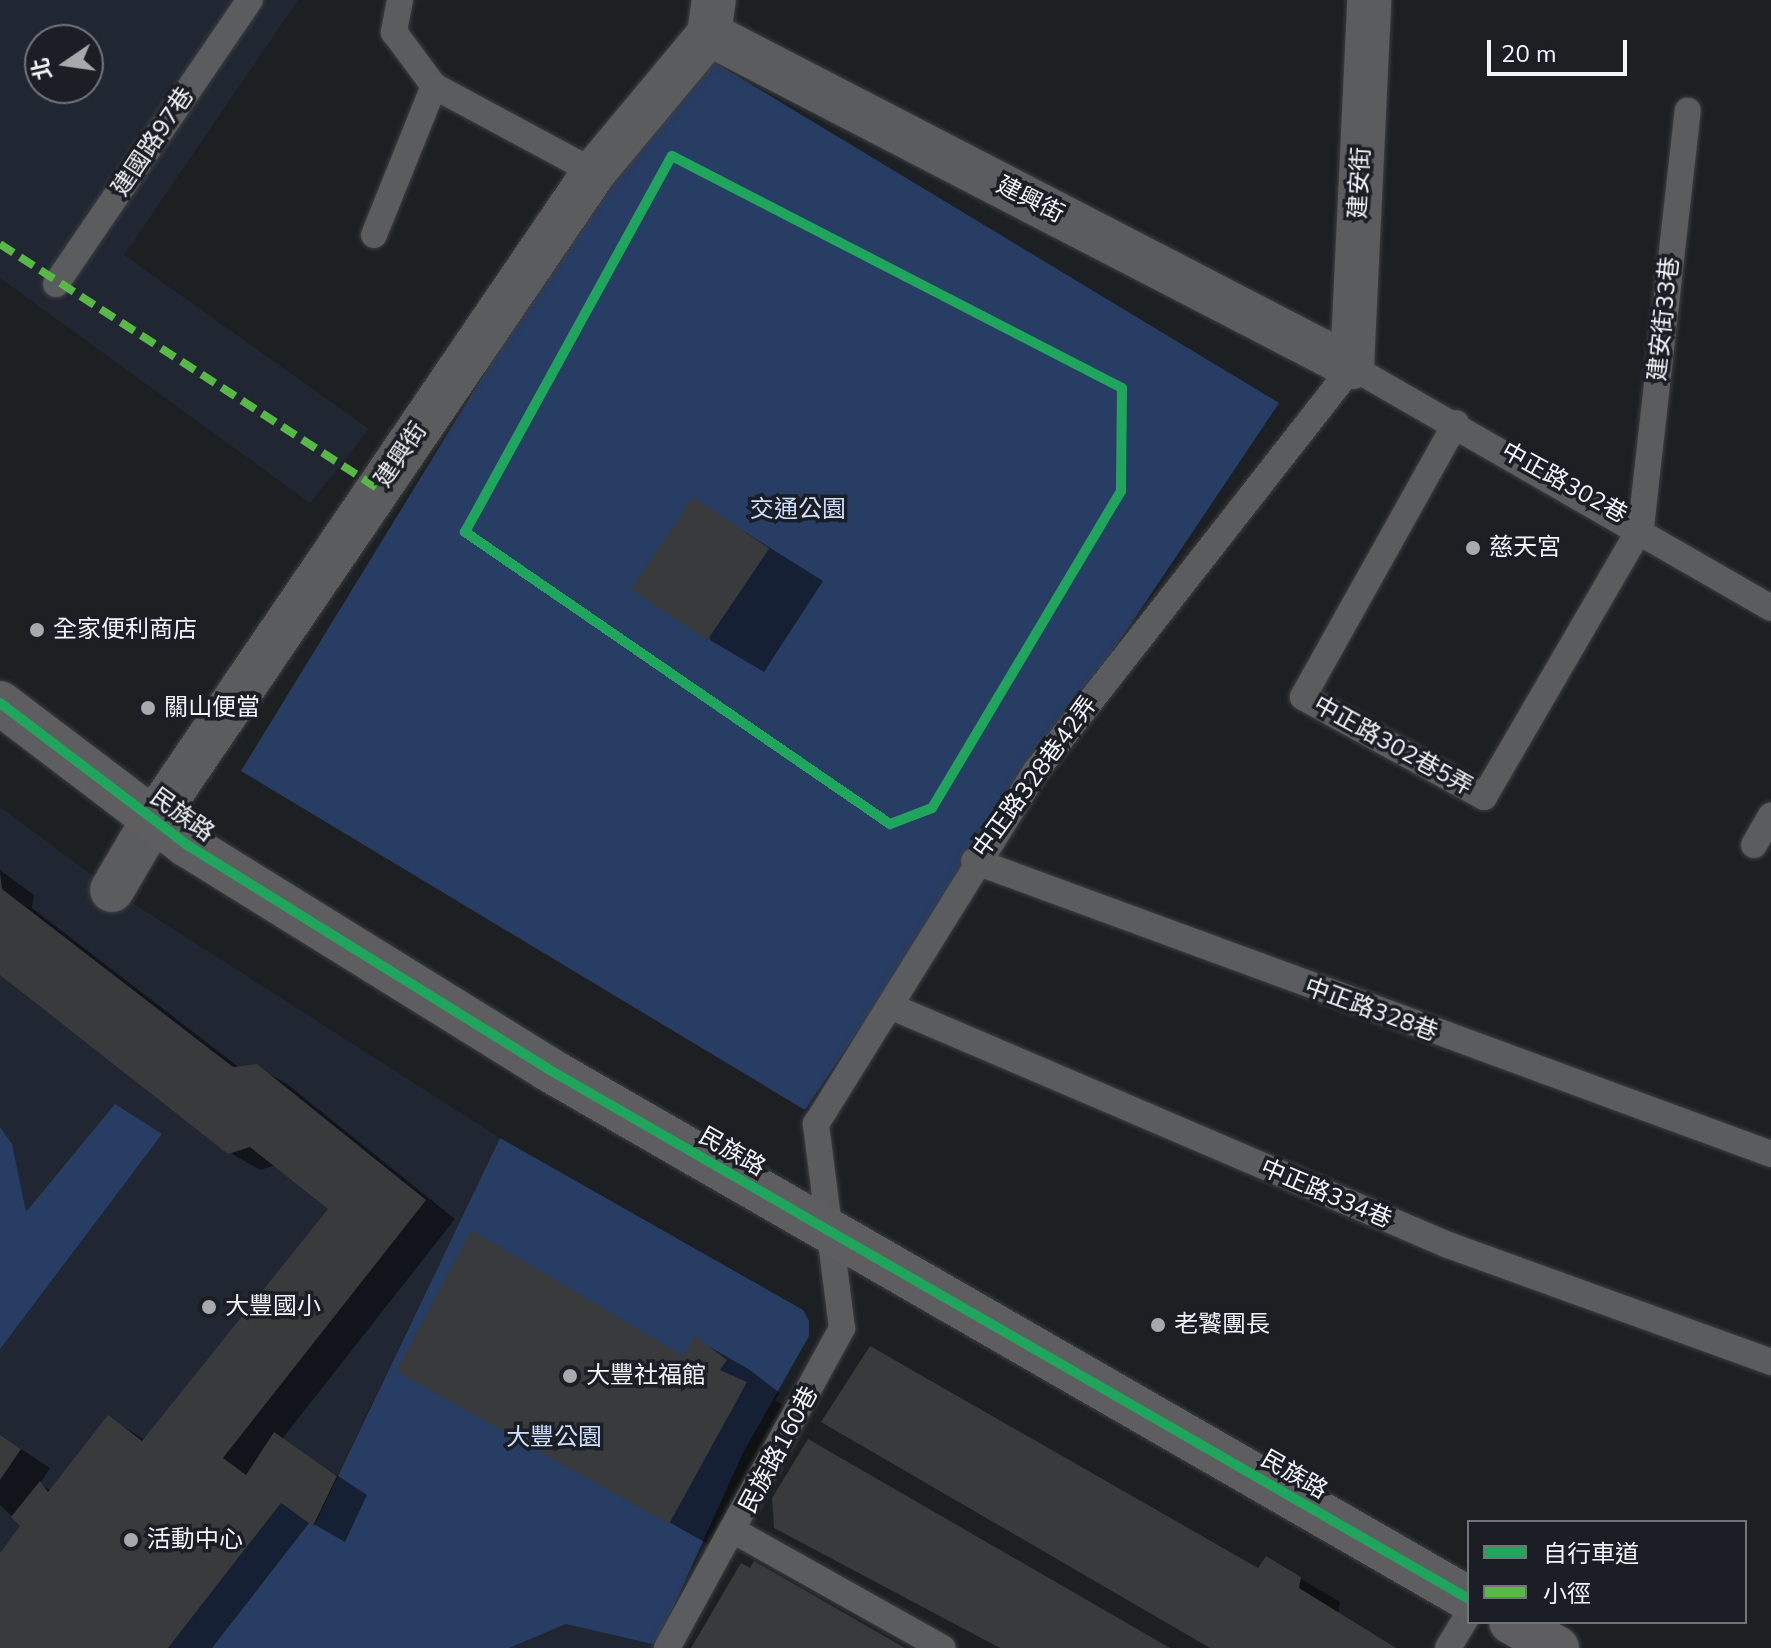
<!DOCTYPE html>
<html>
<head>
<meta charset="utf-8">
<style>
	body { margin:0 }
	#map { position:relative; width:1771px; height:1648px; overflow:hidden; background:#1d2023; font-family:"Nunito Sans","Noto Sans TC",sans-serif }
	div>[style] { position:absolute }
	.built>* { inset:0; background:#212732 }
	.green>* { inset:0; background:#283d64 }
	.shadow>* { inset:0; background:#0007 }
	.building>* { inset:0; background:#383a3c; transform-origin:0 0 }
	.roads { filter:drop-shadow(0 0 2px #3c3e40) drop-shadow(0 0 2px #3c3e40) }
	.lane>* { height:26px; margin:-13px; padding:0 13px; transform-origin:13px; border-radius:13px; background:#5b5c5d }
	.street>* { height:44px; margin:-22px; padding:0 22px; transform-origin:22px; border-radius:22px; background:#5b5c5d }
	.secondary>* { height:44px; margin:-22px; padding:0 22px; transform-origin:22px; border-radius:22px; background:#5e5e60 }
	.quiet>* { height:8px; margin-top:-4px; transform-origin:0; background:repeating-linear-gradient(90deg,#58b947 0 16px,transparent 0 24px) }
	.cycleway>* { height:10px; margin:-5px; padding:0 5px; transform-origin:5px; border-radius:5px; background:#20a55d }
	.dots>* { width:22px; height:22px; translate:-50% -50%; box-sizing:border-box; border:4px solid #1b1f25; border-radius:50% }
	span { translate:-50% -50%; white-space:nowrap; text-align:center; line-height:1.15; -webkit-text-stroke:7px #1b1f25; paint-order:stroke }
	.street-label { font-size:24px; color:#f1f4f8 }
	.park-label { font-size:24px; color:#cedffe }
	.poi-label { font-size:24px; color:#f1f4f8 }
	.left { translate:0 -50%; text-align:left }
	.legend { position:absolute; left:1467px; top:1520px; width:280px; height:104px; box-sizing:border-box; background:#1b1f25; border:2px solid #717479; margin:0; padding:10px 14px; list-style:none; font-size:24px; color:#f1f4f8 }
	.legend li { display:flex; align-items:center; gap:16px; height:40px }
	.legend b { width:40px; border:2px solid #717479 }
	.north { position:absolute; left:24px; top:24px; width:80px; height:80px; box-sizing:border-box; background:#1b1f25; border:2px solid #717479; border-radius:50%; rotate:257deg; font-size:22px; font-weight:700; line-height:32px; text-align:center; color:#f1f4f8 }
	.north::after { content:''; display:block; margin:auto; width:28px; height:36px; background:#a7aaad; clip-path:polygon(50% 0,100% 100%,50% 72%,0 100%) }
	.scale { position:absolute; left:1487px; top:40px; width:140px; height:36px; box-sizing:border-box; border:4px solid #f1f4f8; border-top:0; padding-left:10px; font-size:24px; line-height:28px; white-space:nowrap; color:#f1f4f8; -webkit-text-stroke:6px #1b1f25; paint-order:stroke }
</style>
</head>
<body>
<div id="map">
	<div class="built">
		<div style="clip-path:polygon(evenodd,0 0,298px 0,124px 255px,369px 429px,310px 503px,0 278px,0 0,40px 40px,88px 40px,88px 88px,40px 88px,40px 40px)"></div>
		<div style="clip-path:polygon(0 807px,112px 890px,500px 1138px,313px 1526px,281px 1503px,168px 1648px,0 1648px)"></div>
		<div style="clip-path:polygon(566px 1624px,668px 1648px,509px 1648px)"></div>
	</div>
	<div class="green">
		<div style="clip-path:polygon(704px 56px,1279px 403px,805px 1110px,241px 771px,625px 144px)"></div>
		<div style="clip-path:polygon(115px 1104px,162px 1134px,0 1349px,0 1127px,12px 1144px,26px 1212px)"></div>
		<div style="clip-path:polygon(500px 1138px,803px 1310px,809px 1321px,809px 1336px,743px 1453px,656px 1645px,566px 1624px,509px 1648px,168px 1648px,281px 1503px,314px 1526px)"></div>
	</div>
	<div class="shadow">
		<div style="clip-path:polygon(694px 500px,823px 581px,764px 672px,710px 640px)"></div>
		<div style="clip-path:polygon(0 870px,34px 895px,32px 908px,240px 1068px,256px 1066px,287px 1084px,455px 1219px,282px 1439px,367px 1495px,345px 1542px,310px 1522px,212px 1648px,0 1648px,0 1556px,22px 1526px,0 1505px,0 1435px,50px 1468px,40px 1484px,52px 1491px,109px 1418px,145px 1440px,331px 1208px,276px 1165px,260px 1170px,229px 1152px,0 974px)"></div>
		<div style="clip-path:polygon(696px 1339px,750px 1370px,780px 1393px,775px 1400px,800px 1415px,724px 1553px,453px 1401px,684px 1358px)"></div>
		<div style="clip-path:polygon(1267px 1559px,1340px 1602px,1338px 1613px,1395px 1648px,1214px 1648px)"></div>
	</div>
	<div class="building">
		<div style="left:693px;top:497px;width:92px;height:111px;rotate:34deg"></div>
		<div style="clip-path:polygon(0 873px,2px 889px,233px 1067px,257px 1064px,426px 1200px,223px 1458px,246px 1475px,274px 1432px,337px 1476px,313px 1526px,281px 1503px,168px 1648px,0 1648px,0 1553px,20px 1526px,11px 1517px,40px 1481px,48px 1492px,108px 1415px,142px 1441px,328px 1209px,250px 1147px,228px 1154px,0 975px)"></div>
		<div style="clip-path:polygon(471px 1230px,683px 1356px,695px 1336px,727px 1360px,720px 1370px,747px 1382px,669px 1524px,396px 1371px)"></div>
		<div style="clip-path:polygon(870px 1346px,1258px 1568px,1266px 1556px,1301px 1577px,1299px 1588px,1396px 1648px,1210px 1648px,821px 1422px)"></div>
		<div style="clip-path:polygon(0 1435px,21px 1449px,0 1480px)"></div>
		<div style="clip-path:polygon(808px 1439px,1170px 1648px,1000px 1648px,774px 1528px,772px 1498px)"></div>
		<div style="clip-path:polygon(754px 1561px,905px 1648px,691px 1648px,741px 1563px,750px 1568px)"></div>
	</div>
	<div class="roads">
		<div class="lane">
			<div style="left:400px;top:0;width:33px;rotate:101deg"></div>
			<div style="left:394px;top:32px;width:67px;rotate:53.5deg"></div>
			<div style="left:434px;top:86px;width:182px;rotate:28.3deg"></div>
			<div style="left:374px;top:235px;width:161px;rotate:-68.1deg"></div>
			<div style="left:56px;top:284px;width:344px;rotate:-55.7deg"></div>
			<div style="left:1456px;top:423px;width:314px;rotate:119.2deg"></div>
			<div style="left:1303px;top:697px;width:207px;rotate:28.9deg"></div>
			<div style="left:1484px;top:797px;width:312px;rotate:-59.8deg"></div>
			<div style="left:1641px;top:527px;width:419px;rotate:-83.6deg"></div>
			<div style="left:1754px;top:845px;width:34px;rotate:-60deg"></div>
			<div style="left:974px;top:861px;width:849px;rotate:20.18deg"></div>
			<div style="left:890px;top:1006px;width:607px;rotate:23.19deg"></div>
			<div style="left:1448px;top:1245px;width:344px;rotate:19.9deg"></div>
			<div style="left:736px;top:1532px;width:237px;rotate:29.3deg"></div>
			<div style="left:667px;top:1648px;width:365px;rotate:-61.3deg"></div>
			<div style="left:842px;top:1328px;width:206px;rotate:-97.3deg"></div>
			<div style="left:816px;top:1124px;width:416px;rotate:-58.1deg"></div>
			<div style="left:1036px;top:771px;width:513px;rotate:-51.97deg"></div>
			<div style="left:1352px;top:367px;width:483px;rotate:29.9deg"></div>
			<div style="left:1448px;top:1648px;width:41px;rotate:-59deg"></div>
		</div>
		<div class="street">
			<div style="left:709px;top:34px;width:724px;rotate:27.38deg"></div>
			<div style="left:1352px;top:367px;width:367px;rotate:-87.3deg"></div>
			<div style="left:112px;top:890px;width:81px;rotate:-59.6deg"></div>
			<div style="left:153px;top:820px;width:784px;rotate:-55.76deg"></div>
			<div style="left:594px;top:172px;width:180px;rotate:-50.2deg"></div>
			<div style="left:709px;top:34px;width:34px;rotate:-82deg"></div>
		</div>
		<div class="secondary">
			<div style="left:0;top:703px;width:235px;rotate:37.2deg"></div>
			<div style="left:187px;top:845px;width:425px;rotate:31.8deg"></div>
			<div style="left:548px;top:1069px;width:1063px;rotate:29.92deg"></div>
			<div style="left:1511px;top:1622px;width:53px;rotate:29.5deg"></div>
		</div>
	</div>
	<div class="quiet">
		<div style="left:0;top:244px;width:450px;rotate:32.9deg"></div>
	</div>
	<div class="cycleway">
		<div style="left:672px;top:156px;width:506px;rotate:27.27deg"></div>
		<div style="left:1122px;top:388px;width:103px;rotate:90.6deg"></div>
		<div style="left:1121px;top:491px;width:369px;rotate:120.8deg"></div>
		<div style="left:932px;top:808px;width:45px;rotate:159.1deg"></div>
		<div style="left:890px;top:824px;width:516px;rotate:-145.51deg"></div>
		<div style="left:465px;top:532px;width:429px;rotate:-61.2deg"></div>
		<div style="left:0;top:703px;width:235px;rotate:37.2deg"></div>
		<div style="left:187px;top:845px;width:425px;rotate:31.8deg"></div>
		<div style="left:548px;top:1069px;width:1063px;rotate:29.92deg"></div>
	</div>
	<div class="dots">
		<div style="left:1473px;top:548px;background:#a7aaad"></div>
		<div style="left:37px;top:630px;background:#a7aaad"></div>
		<div style="left:148px;top:708px;background:#a7aaad"></div>
		<div style="left:209px;top:1307px;background:#a7aaad"></div>
		<div style="left:1158px;top:1325px;background:#a7aaad"></div>
		<div style="left:570px;top:1376px;background:#a7aaad"></div>
		<div style="left:131px;top:1540px;background:#a7aaad"></div>
	</div>
	<div class="street-label">
		<span style="left:153px;top:142px;rotate:-56deg">建國路97巷</span>
		<span style="left:1360px;top:183px;rotate:-87deg">建安街</span>
		<span style="left:1030px;top:200px;rotate:27deg">建興街</span>
		<span style="left:1664px;top:319px;rotate:-84deg">建安街33巷</span>
		<span style="left:401px;top:455px;rotate:-56deg">建興街</span>
		<span style="left:1564px;top:483px;rotate:29deg">中正路302巷</span>
		<span style="left:1393px;top:746px;rotate:29deg">中正路302巷5弄</span>
		<span style="left:1035px;top:777px;rotate:-54deg">中正路328巷42弄</span>
		<span style="left:182px;top:815px;rotate:36deg">民族路</span>
		<span style="left:1371px;top:1010px;rotate:20deg">中正路328巷</span>
		<span style="left:732px;top:1152px;rotate:30deg">民族路</span>
		<span style="left:1326px;top:1194px;rotate:23deg">中正路334巷</span>
		<span style="left:779px;top:1450px;rotate:-62deg">民族路160巷</span>
		<span style="left:1294px;top:1475px;rotate:30deg">民族路</span>
	</div>
	<div class="park-label">
		<span style="left:798px;top:510px">交通公園</span>
		<span style="left:554px;top:1438px">大豐公園</span>
	</div>
	<div class="poi-label">
		<span class="left" style="left:1489px;top:548px">慈天宮</span>
		<span class="left" style="left:53px;top:630px">全家便利商店</span>
		<span class="left" style="left:164px;top:708px">關山便當</span>
		<span class="left" style="left:225px;top:1307px">大豐國小</span>
		<span class="left" style="left:1174px;top:1325px">老饕團長</span>
		<span class="left" style="left:586px;top:1376px">大豐社福館</span>
		<span class="left" style="left:147px;top:1540px">活動中心</span>
	</div>
	<ul class="legend">
	<li><b style="height:10px;background:#20a55d"></b>自行車道</li>
	<li><b style="height:10px;background:#58b947"></b>小徑</li>
	</ul>
	<div class="north">北</div>
	<div class="scale">20 m</div>
</div>
</body>
</html>
